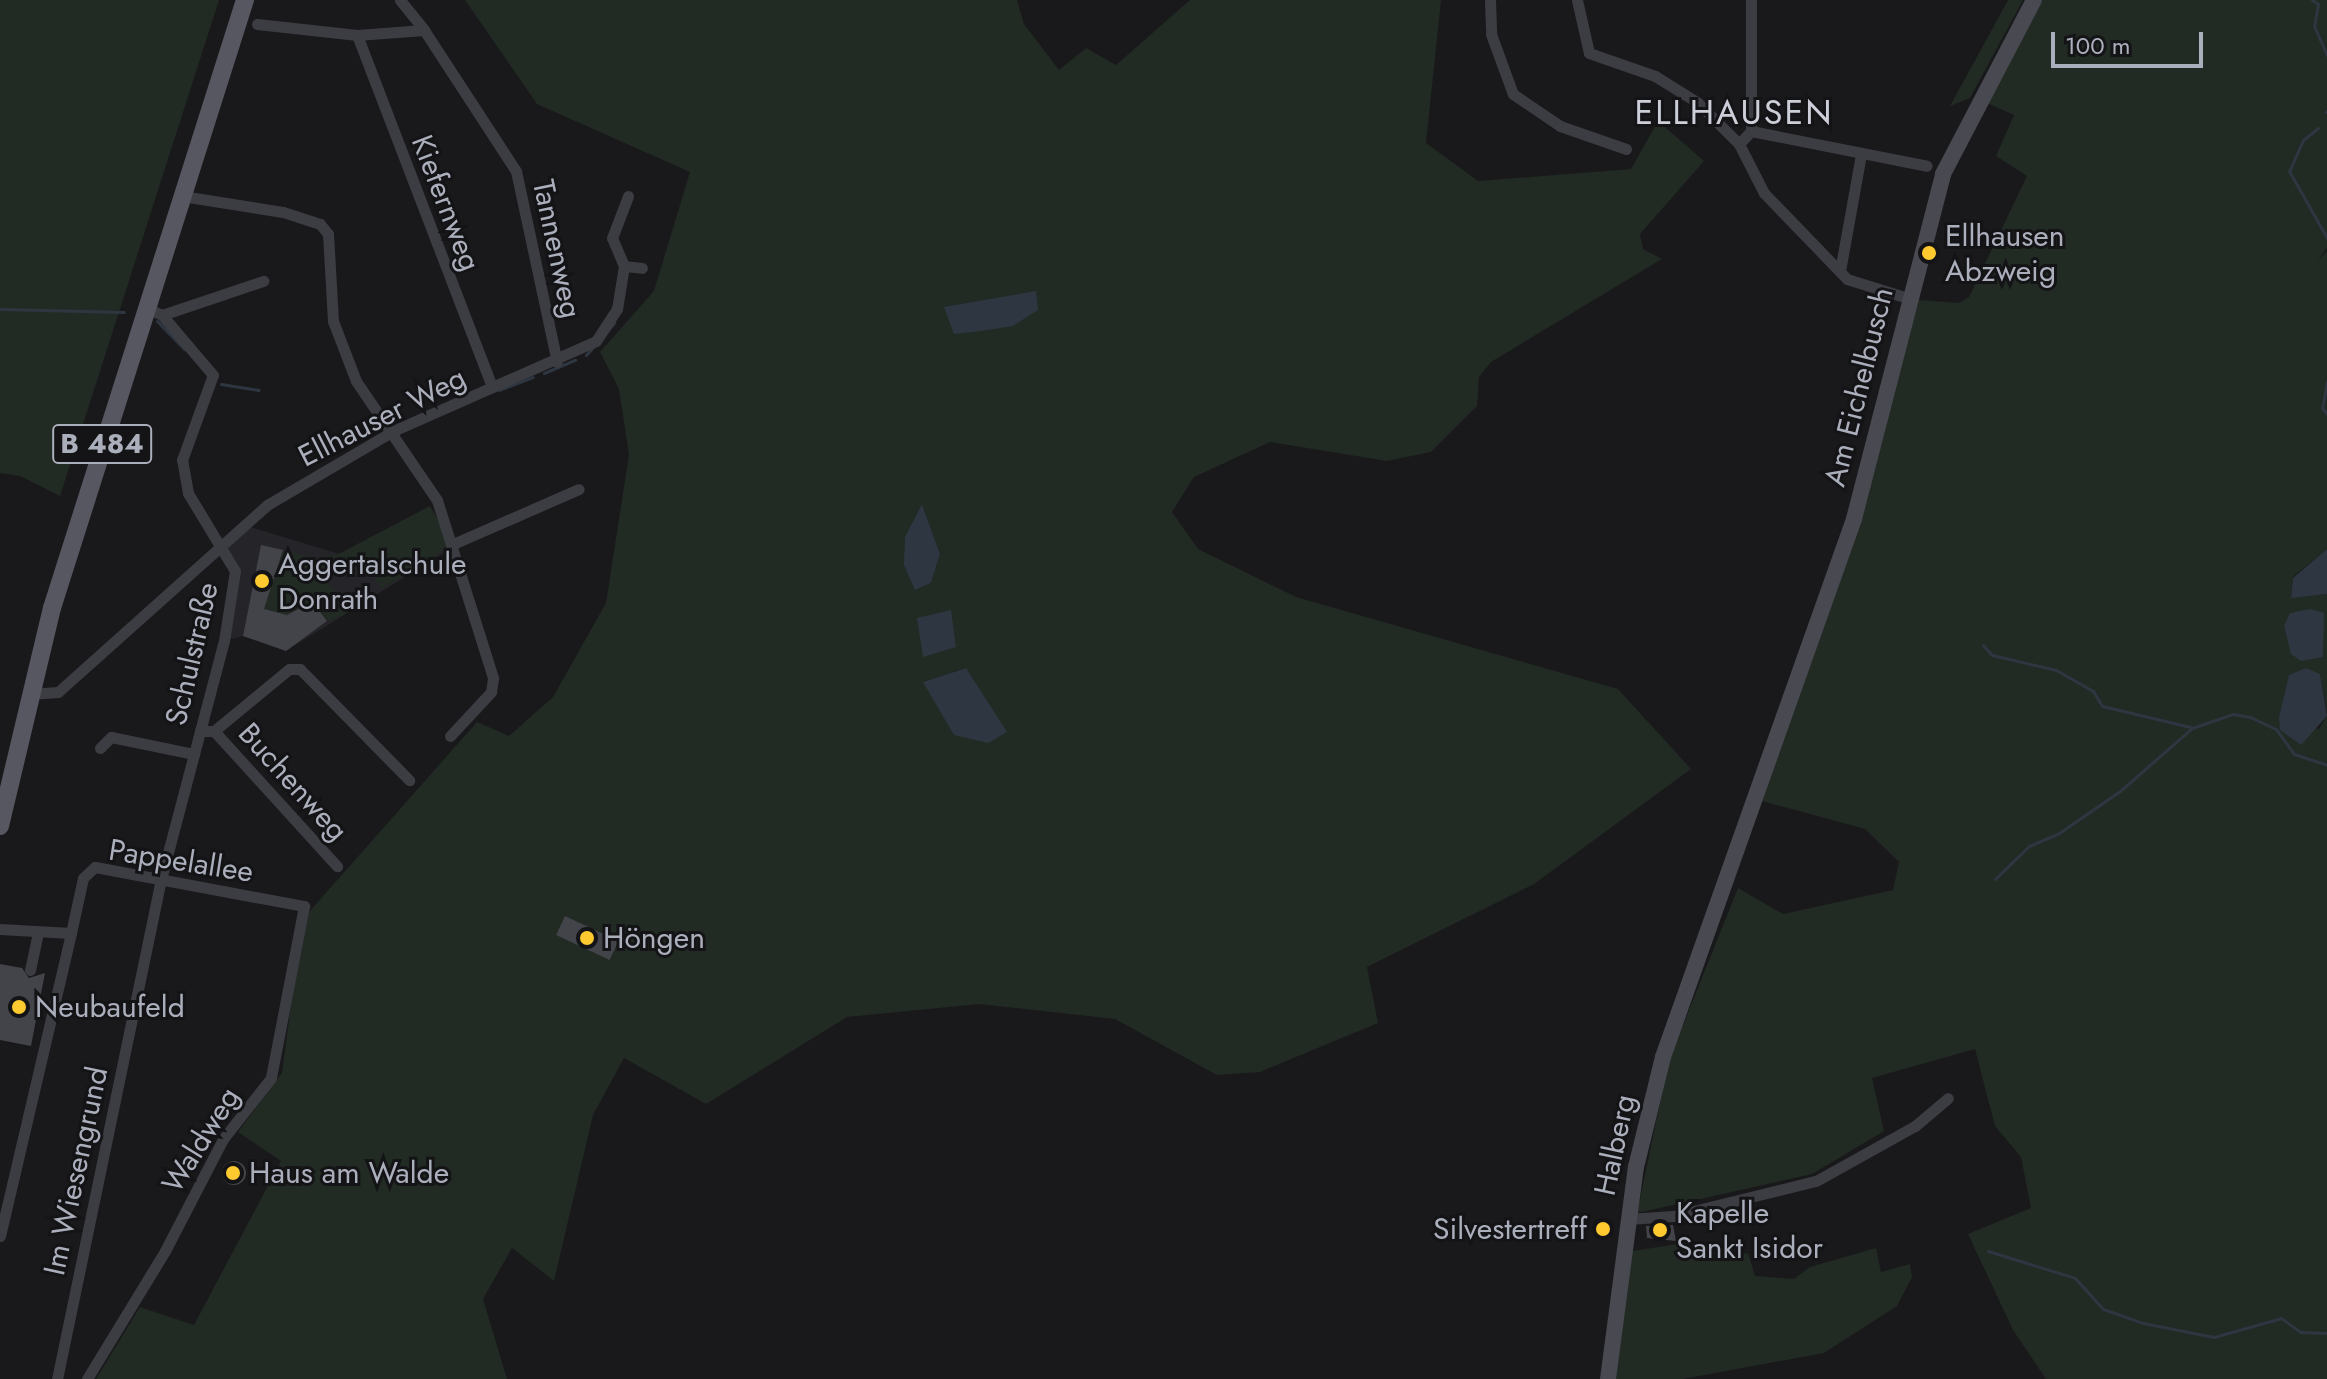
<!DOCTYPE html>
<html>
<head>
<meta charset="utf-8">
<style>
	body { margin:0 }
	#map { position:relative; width:2327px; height:1379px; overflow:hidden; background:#19191c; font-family:Jost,sans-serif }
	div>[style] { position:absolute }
	.built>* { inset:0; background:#252529 }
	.green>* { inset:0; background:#212a23 }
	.water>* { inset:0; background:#2e3741 }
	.stream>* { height:3px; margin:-1.5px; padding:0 1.5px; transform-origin:1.5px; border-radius:1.5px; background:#2e3741 }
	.building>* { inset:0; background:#434449; transform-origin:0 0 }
	.round { border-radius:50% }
	.street>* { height:11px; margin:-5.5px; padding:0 5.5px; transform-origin:5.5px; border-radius:5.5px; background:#3c3c43 }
	.secondary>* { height:16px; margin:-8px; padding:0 8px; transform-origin:8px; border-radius:8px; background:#484951 }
	.primary>* { height:18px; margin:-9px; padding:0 9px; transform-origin:9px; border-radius:9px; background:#565760 }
	.dots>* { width:22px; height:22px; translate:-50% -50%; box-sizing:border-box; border:4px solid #141417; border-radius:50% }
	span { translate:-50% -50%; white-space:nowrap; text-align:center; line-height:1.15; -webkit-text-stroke:6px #141417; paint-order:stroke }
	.shield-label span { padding:2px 6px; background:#141417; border:2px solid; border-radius:6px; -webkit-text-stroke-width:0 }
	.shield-label { font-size:28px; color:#abafbc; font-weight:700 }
	.street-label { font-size:30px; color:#abafbc }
	.poi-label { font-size:30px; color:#abafbc }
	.left { translate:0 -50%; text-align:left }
	.right { translate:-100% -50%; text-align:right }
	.quarter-label { font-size:34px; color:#ccced8; letter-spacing:2px }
	.scale { position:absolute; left:2051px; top:32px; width:152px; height:36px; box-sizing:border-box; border:4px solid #abafbc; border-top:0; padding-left:10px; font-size:24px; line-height:28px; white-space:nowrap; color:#abafbc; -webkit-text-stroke:6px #141417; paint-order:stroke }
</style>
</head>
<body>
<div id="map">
	<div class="built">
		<div style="clip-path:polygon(430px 506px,450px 549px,286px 651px,243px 636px,224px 641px,235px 571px,217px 548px,244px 525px,339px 554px)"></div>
	</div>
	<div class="green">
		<div style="clip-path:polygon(0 0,219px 0,60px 496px,20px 476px,0 473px)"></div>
		<div style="clip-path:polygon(evenodd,465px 0,1017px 0,1024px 24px,1059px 70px,1086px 48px,1116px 65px,1190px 0,1441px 0,1426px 143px,1478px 181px,1631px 169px,1658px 121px,1704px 161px,1640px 234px,1643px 249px,1662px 259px,1491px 362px,1479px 377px,1477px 406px,1431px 452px,1387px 461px,1270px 442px,1194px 477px,1172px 512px,1198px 549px,1296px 597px,1618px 689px,1691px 769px,1534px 884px,1367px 967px,1378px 1023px,1260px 1072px,1217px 1075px,1115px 1019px,979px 1004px,847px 1017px,706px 1104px,624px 1058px,593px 1115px,554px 1281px,512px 1248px,483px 1299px,507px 1379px,96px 1379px,140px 1307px,194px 1325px,281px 1161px,238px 1132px,282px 1073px,300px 937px,309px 912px,477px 722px,509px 736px,553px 697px,606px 603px,629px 455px,619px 389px,600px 352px,654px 291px,690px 172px,537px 104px,465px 0,922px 504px,940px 554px,931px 583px,915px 590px,922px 504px,465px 0,965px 668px,980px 696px,923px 682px,965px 668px)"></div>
		<div style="clip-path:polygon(2008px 0,2023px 0,1970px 98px,1950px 106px)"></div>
		<div style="clip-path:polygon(2040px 0,2327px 0,2327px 248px,2318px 260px,2327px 251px,2327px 549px,2293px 577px,2291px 597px,2327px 594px,2327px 713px,2320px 674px,2289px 676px,2279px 717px,2319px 729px,2327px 716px,2327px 1379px,2046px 1379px,2013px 1330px,1968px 1234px,2031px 1208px,2021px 1157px,1995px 1126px,1975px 1049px,1872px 1078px,1884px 1131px,1812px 1174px,1637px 1213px,1669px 1060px,1738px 888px,1783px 914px,1893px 890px,1899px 862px,1865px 829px,1762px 801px,1919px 300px,1959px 303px,1969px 297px,2027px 176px,1996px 156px,2014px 115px,1987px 103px)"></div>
		<div style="clip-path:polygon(430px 506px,453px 544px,382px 588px,356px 556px,325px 578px,347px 613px,327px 621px,312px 602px,287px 615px,264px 609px,283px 550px,316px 558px,339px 554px)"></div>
		<div style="clip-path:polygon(1684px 1243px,1710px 1261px,1748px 1253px,1755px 1276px,1794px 1279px,1810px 1267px,1876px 1248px,1881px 1272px,1910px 1264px,1912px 1277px,1897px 1306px,1824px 1353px,1683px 1379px,1612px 1379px,1626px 1252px)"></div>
	</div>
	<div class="water">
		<div style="clip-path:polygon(1036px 291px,1038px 310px,1013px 326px,981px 331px,954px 334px,944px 307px)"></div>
		<div style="clip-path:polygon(922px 504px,940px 554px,931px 583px,915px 590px,904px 565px,905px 537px)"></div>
		<div style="clip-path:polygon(2327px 549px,2327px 594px,2291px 598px,2293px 578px)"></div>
		<div style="clip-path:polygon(2310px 609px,2324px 613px,2323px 657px,2301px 661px,2291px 654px,2284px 626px,2290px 613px)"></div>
		<div style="clip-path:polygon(951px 610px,956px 647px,923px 657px,917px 618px)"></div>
		<div style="clip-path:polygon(966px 668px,1007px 732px,988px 743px,954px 735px,923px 682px)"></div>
		<div style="clip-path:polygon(2306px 668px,2320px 674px,2327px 716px,2301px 745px,2280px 730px,2279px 717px,2289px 675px)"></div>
	</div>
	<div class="stream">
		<div style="left:2312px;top:0;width:7px;rotate:34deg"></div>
		<div style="left:2318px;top:4px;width:22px;rotate:100deg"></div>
		<div style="left:2314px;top:26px;width:32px;rotate:66deg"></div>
		<div style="left:2326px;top:112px;width:1px;rotate:-45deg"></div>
		<div style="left:2318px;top:128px;width:19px;rotate:141deg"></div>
		<div style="left:2303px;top:140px;width:34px;rotate:114deg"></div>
		<div style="left:2289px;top:171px;width:77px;rotate:60.4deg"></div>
		<div style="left:0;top:309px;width:124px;rotate:1.4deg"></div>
		<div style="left:157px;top:321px;width:39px;rotate:46deg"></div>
		<div style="left:586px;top:355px;width:43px;rotate:-48.8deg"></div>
		<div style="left:544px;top:373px;width:34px;rotate:-23deg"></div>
		<div style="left:2327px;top:381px;width:27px;rotate:100deg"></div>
		<div style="left:2322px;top:408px;width:8px;rotate:50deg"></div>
		<div style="left:221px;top:384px;width:38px;rotate:9deg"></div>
		<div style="left:499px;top:390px;width:36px;rotate:-21deg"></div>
		<div style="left:1983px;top:645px;width:13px;rotate:48deg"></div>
		<div style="left:1992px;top:655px;width:66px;rotate:13.2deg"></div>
		<div style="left:2056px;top:670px;width:43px;rotate:29.6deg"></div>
		<div style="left:2093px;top:691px;width:17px;rotate:59deg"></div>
		<div style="left:2102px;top:706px;width:91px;rotate:13.3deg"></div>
		<div style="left:1995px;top:879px;width:47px;rotate:-44.1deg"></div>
		<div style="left:2029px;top:846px;width:33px;rotate:-23deg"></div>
		<div style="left:2059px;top:833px;width:74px;rotate:-34.5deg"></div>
		<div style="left:2120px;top:791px;width:96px;rotate:-41.2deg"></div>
		<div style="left:2192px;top:728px;width:43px;rotate:-18.9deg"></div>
		<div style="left:2233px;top:714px;width:17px;rotate:10deg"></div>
		<div style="left:2250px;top:717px;width:29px;rotate:25deg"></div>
		<div style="left:2276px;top:729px;width:31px;rotate:54deg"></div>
		<div style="left:2294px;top:754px;width:35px;rotate:18deg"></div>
		<div style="left:1988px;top:1251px;width:91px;rotate:17.2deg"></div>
		<div style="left:2075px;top:1278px;width:42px;rotate:47.9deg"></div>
		<div style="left:2103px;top:1309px;width:42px;rotate:19.3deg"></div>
		<div style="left:2143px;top:1323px;width:72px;rotate:11.2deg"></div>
		<div style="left:2214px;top:1337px;width:70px;rotate:-15.8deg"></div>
		<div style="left:2281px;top:1318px;width:24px;rotate:36deg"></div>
		<div style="left:2300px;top:1332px;width:27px;rotate:2deg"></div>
	</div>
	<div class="building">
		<div style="clip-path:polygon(261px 545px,283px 550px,264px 609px,287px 615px,312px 602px,327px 621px,286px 651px,243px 636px)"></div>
		<div style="left:565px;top:916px;width:59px;height:21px;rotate:25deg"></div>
		<div style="clip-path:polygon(0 964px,22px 968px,29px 978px,45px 973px,31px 1046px,0 1040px)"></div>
		<div class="round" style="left:222px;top:1161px;width:24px;height:24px"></div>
		<div style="clip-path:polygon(1673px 1225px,1676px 1241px,1647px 1238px,1646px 1226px)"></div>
	</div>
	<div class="street">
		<div style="left:400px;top:0;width:38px;rotate:51deg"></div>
		<div style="left:1490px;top:0;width:34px;rotate:88deg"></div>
		<div style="left:1491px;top:34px;width:64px;rotate:69.9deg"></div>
		<div style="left:1513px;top:94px;width:57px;rotate:34.2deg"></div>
		<div style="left:1560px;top:126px;width:70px;rotate:19.2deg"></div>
		<div style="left:1577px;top:0;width:54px;rotate:77.2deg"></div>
		<div style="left:1589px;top:53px;width:70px;rotate:19.2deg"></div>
		<div style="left:1655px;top:76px;width:49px;rotate:31.8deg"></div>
		<div style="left:1697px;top:102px;width:59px;rotate:45deg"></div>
		<div style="left:1739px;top:144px;width:55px;rotate:63deg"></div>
		<div style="left:1764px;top:193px;width:120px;rotate:46deg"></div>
		<div style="left:1847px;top:279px;width:67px;rotate:17.4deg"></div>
		<div style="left:257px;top:24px;width:101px;rotate:6.3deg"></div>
		<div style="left:357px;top:35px;width:67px;rotate:-4.3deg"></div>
		<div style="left:424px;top:30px;width:168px;rotate:56.9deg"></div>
		<div style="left:516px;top:171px;width:195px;rotate:77.9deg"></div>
		<div style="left:357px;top:35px;width:377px;rotate:69deg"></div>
		<div style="left:1751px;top:131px;width:131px;rotate:-90deg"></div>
		<div style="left:1739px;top:144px;width:18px;rotate:-47deg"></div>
		<div style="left:1751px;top:131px;width:179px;rotate:11.2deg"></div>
		<div style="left:182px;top:196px;width:102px;rotate:9deg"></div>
		<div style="left:283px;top:212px;width:39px;rotate:18deg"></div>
		<div style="left:320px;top:224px;width:13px;rotate:51deg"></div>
		<div style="left:328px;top:234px;width:87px;rotate:86.7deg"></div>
		<div style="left:333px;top:321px;width:64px;rotate:69deg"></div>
		<div style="left:356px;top:381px;width:144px;rotate:55.8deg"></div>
		<div style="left:437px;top:500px;width:187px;rotate:72.5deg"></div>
		<div style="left:493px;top:678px;width:14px;rotate:98deg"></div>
		<div style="left:491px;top:692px;width:60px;rotate:133deg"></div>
		<div style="left:624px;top:266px;width:18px;rotate:6deg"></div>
		<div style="left:1840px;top:271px;width:119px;rotate:-79.8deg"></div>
		<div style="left:162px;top:315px;width:107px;rotate:-18.6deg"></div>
		<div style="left:453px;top:544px;width:137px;rotate:-23.6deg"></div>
		<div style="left:30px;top:694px;width:28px;rotate:-4deg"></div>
		<div style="left:58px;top:692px;width:280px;rotate:-41.8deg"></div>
		<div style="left:267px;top:505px;width:146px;rotate:-30.4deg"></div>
		<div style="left:393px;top:431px;width:222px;rotate:-23.9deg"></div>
		<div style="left:596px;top:341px;width:38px;rotate:-57deg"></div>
		<div style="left:617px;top:309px;width:44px;rotate:-80.8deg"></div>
		<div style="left:624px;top:266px;width:30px;rotate:-113deg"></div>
		<div style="left:612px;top:238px;width:45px;rotate:-69.1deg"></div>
		<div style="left:200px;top:731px;width:14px"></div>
		<div style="left:214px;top:731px;width:97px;rotate:-39.6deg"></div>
		<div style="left:289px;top:669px;width:11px"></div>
		<div style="left:300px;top:669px;width:156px;rotate:45.5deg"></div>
		<div style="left:214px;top:731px;width:183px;rotate:47.7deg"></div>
		<div style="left:100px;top:748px;width:16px;rotate:-45deg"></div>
		<div style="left:111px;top:737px;width:85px;rotate:11.6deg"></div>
		<div style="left:0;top:929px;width:71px;rotate:3.2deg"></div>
		<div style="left:71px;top:933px;width:56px;rotate:-77.7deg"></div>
		<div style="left:83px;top:878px;width:16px;rotate:-43deg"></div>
		<div style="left:95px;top:867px;width:213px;rotate:10.6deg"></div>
		<div style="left:304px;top:906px;width:175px;rotate:100.9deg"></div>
		<div style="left:271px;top:1078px;width:78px;rotate:128.2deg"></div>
		<div style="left:223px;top:1139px;width:126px;rotate:117.4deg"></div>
		<div style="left:165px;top:1251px;width:150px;rotate:121.4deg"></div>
		<div style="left:30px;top:970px;width:39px;rotate:-78deg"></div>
		<div style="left:1628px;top:1219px;width:45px;rotate:-3.8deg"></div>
		<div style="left:1673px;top:1216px;width:147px;rotate:-13.8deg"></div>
		<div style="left:1816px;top:1181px;width:113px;rotate:-29.1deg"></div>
		<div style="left:1915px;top:1126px;width:43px;rotate:-40.3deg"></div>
		<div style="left:0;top:1236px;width:311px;rotate:-76.8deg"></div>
		<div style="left:57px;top:1379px;width:511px;rotate:-78.25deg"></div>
		<div style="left:161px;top:879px;width:246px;rotate:-75.2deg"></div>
		<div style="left:224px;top:641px;width:71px;rotate:-81.1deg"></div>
		<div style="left:235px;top:571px;width:91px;rotate:-121.1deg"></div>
		<div style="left:188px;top:493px;width:34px;rotate:-100deg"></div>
		<div style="left:182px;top:460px;width:90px;rotate:-70deg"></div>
		<div style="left:213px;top:375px;width:79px;rotate:-130.4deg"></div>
		<div style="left:162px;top:315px;width:17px;rotate:-156deg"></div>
	</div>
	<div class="secondary">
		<div style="left:1608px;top:1379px;width:214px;rotate:-82.5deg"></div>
		<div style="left:1636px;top:1167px;width:113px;rotate:-76.2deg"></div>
		<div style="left:1663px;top:1057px;width:571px;rotate:-70.45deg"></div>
		<div style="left:1854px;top:519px;width:356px;rotate:-75.5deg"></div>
		<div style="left:1943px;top:174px;width:196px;rotate:-62.4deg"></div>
	</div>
	<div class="primary">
		<div style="left:0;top:826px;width:224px;rotate:-76.6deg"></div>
		<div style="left:52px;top:608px;width:638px;rotate:-72.39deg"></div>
	</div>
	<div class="dots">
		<div style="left:1929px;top:253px;background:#feca2f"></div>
		<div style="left:262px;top:581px;background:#feca2f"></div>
		<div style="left:587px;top:938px;background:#feca2f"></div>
		<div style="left:19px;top:1007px;background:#feca2f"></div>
		<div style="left:233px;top:1173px;background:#feca2f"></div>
		<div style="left:1603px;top:1229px;background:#feca2f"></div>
		<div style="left:1660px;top:1230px;background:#feca2f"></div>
	</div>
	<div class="shield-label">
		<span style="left:102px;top:444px">B 484</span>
	</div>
	<div class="street-label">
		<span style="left:446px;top:203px;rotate:69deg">Kiefernweg</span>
		<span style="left:557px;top:249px;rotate:78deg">Tannenweg</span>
		<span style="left:1859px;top:387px;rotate:-76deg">Am Eichelbusch</span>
		<span style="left:382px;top:417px;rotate:-27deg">Ellhauser Weg</span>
		<span style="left:192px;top:654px;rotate:-77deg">Schulstraße</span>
		<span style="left:293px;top:782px;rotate:48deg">Buchenweg</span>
		<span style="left:181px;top:861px;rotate:9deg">Pappelallee</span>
		<span style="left:201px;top:1140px;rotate:-58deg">Waldweg</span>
		<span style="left:1615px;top:1145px;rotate:-78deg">Halberg</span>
		<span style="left:76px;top:1171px;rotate:-78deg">Im Wiesengrund</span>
	</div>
	<div class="poi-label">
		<span class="left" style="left:1945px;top:253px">Ellhausen<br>Abzweig</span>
		<span class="left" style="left:278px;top:581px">Aggertalschule<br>Donrath</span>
		<span class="left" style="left:603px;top:938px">Höngen</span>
		<span class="left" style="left:35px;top:1007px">Neubaufeld</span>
		<span class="left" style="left:249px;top:1173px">Haus am Walde</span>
		<span class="left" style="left:1676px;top:1230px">Kapelle<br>Sankt Isidor</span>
		<span class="right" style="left:1587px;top:1229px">Silvestertreff</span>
	</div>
	<div class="quarter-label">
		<span style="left:1734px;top:113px">ELLHAUSEN</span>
	</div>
	<div class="scale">100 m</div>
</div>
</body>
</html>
